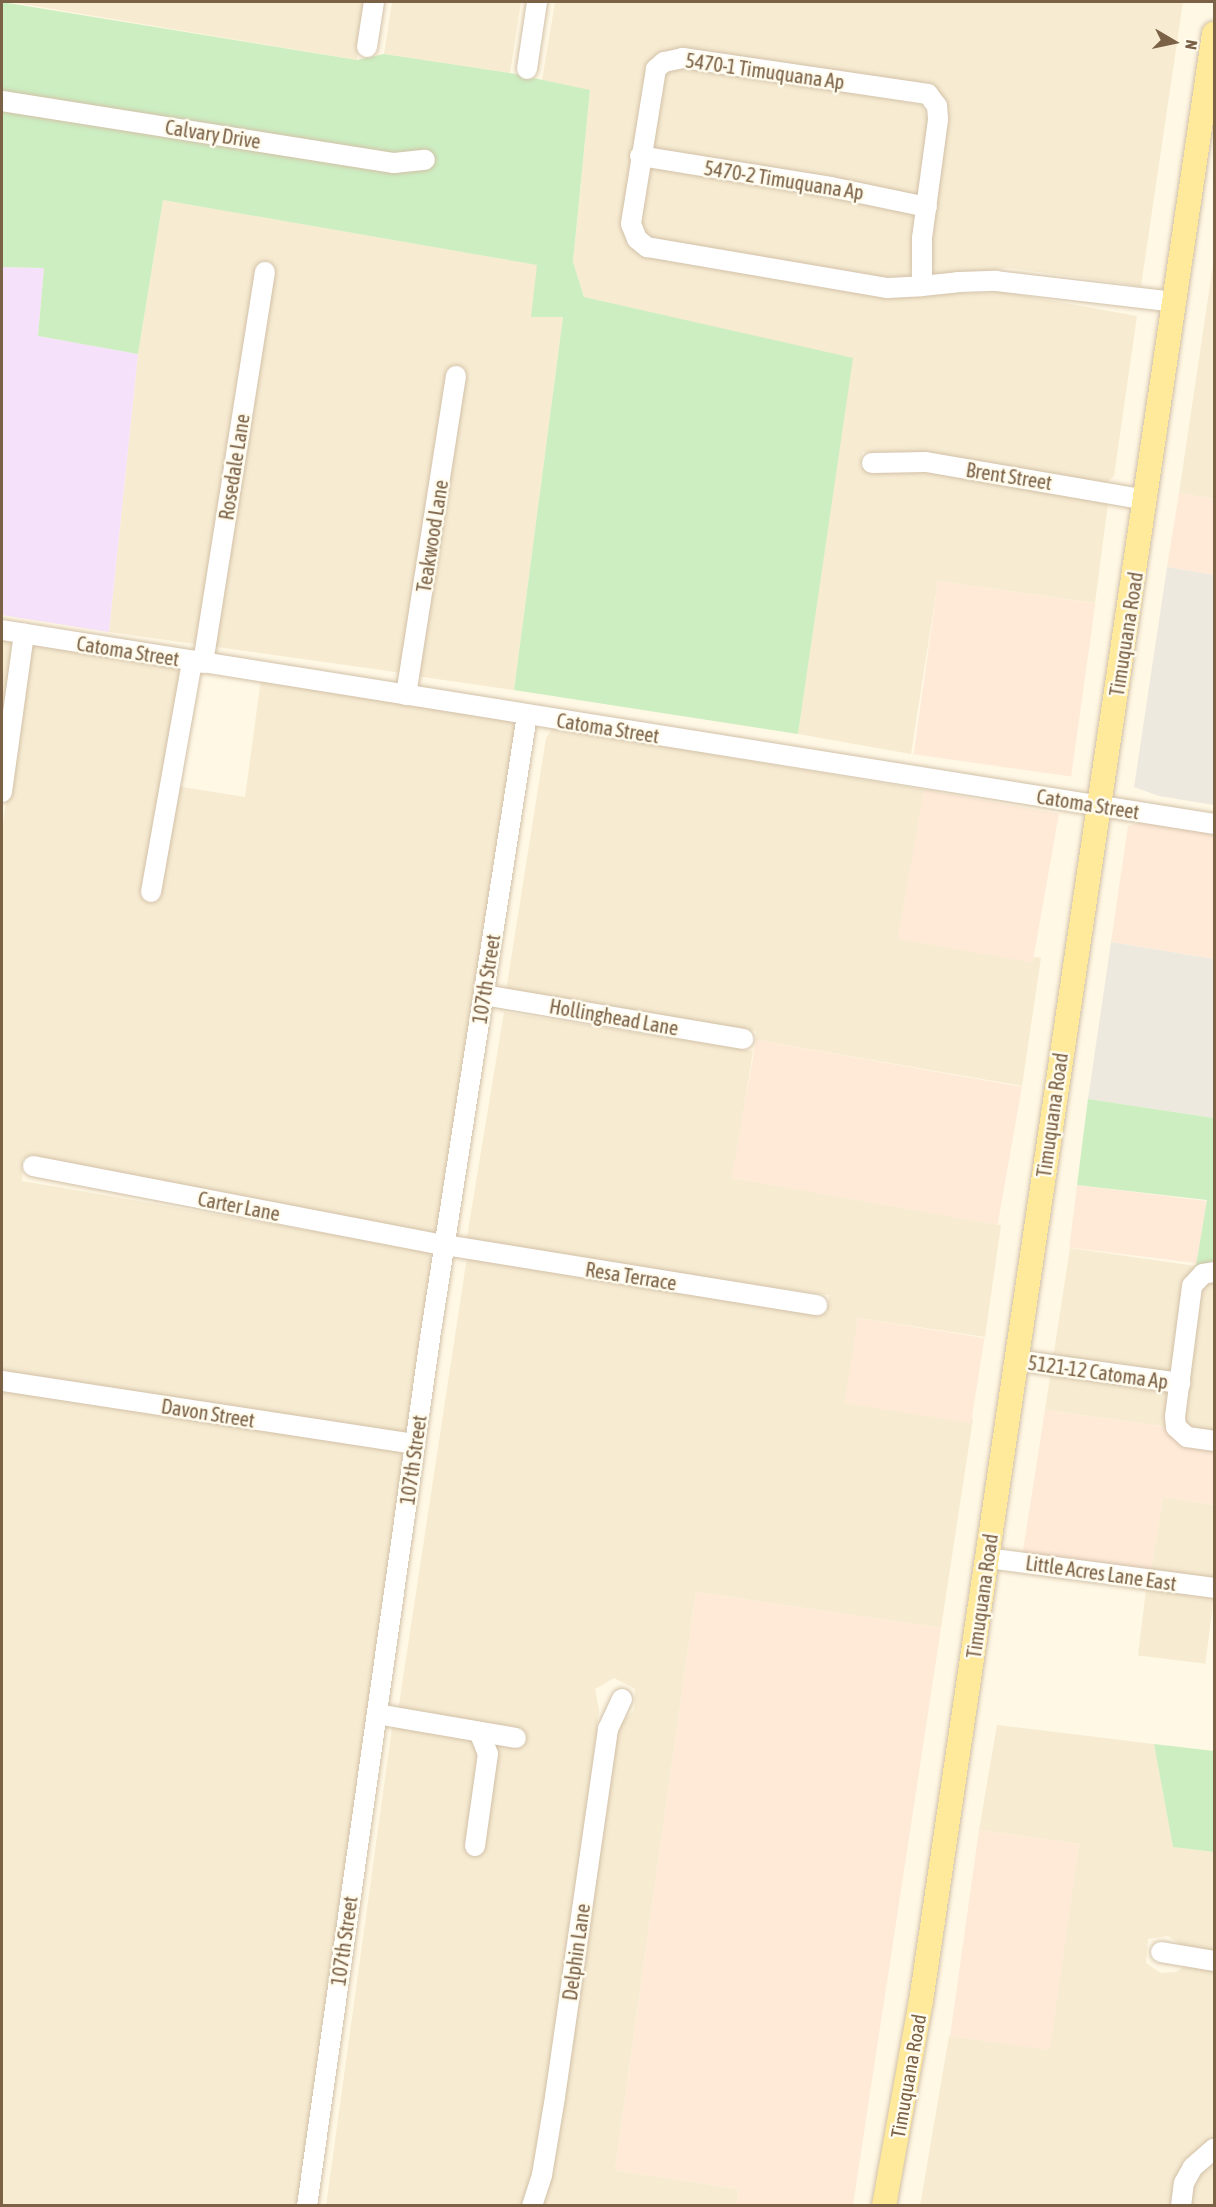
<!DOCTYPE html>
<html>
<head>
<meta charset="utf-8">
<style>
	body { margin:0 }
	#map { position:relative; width:1216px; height:2207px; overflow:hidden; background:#fff8e5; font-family:"Asap Condensed",sans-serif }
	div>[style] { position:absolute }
	.residential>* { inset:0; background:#f7ecd2; transform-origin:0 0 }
	.commercial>* { inset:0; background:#ffead8; transform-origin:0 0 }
	.industrial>* { inset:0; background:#eee9df }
	.education>* { inset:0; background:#f6e1fb }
	.green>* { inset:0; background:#cceec1 }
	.roads { filter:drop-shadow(0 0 2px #d2c1a9) drop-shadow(0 0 2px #d2c1a9) }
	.minor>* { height:20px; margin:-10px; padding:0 10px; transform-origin:10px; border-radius:10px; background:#fff }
	.major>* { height:24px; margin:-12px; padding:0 12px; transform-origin:12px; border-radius:12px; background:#ffe99b }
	span { translate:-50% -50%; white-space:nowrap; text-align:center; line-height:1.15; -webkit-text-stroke:5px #fffbed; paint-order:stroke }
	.street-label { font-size:20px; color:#7b6146 }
	.frame { position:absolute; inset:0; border:3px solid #7b6146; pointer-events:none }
	.north { position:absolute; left:1144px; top:12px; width:60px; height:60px; -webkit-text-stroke:4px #fffbed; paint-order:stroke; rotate:99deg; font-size:16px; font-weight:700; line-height:24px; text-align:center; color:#7b6146 }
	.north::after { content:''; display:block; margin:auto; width:21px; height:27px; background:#7b6146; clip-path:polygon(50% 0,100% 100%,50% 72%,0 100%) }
</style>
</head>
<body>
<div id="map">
	<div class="residential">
		<div style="clip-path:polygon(10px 2px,365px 2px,357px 60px)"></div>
		<div style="clip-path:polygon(392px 2px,521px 2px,510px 73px,384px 54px)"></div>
		<div style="clip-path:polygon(555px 2px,1183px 2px,1141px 286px,1009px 268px,927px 279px,943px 102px,694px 53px,648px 71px,624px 234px,634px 250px,892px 295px,1004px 292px,1137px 316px,1114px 476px,1105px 484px,862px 452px,860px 468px,929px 469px,1102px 500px,1108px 504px,1095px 603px,938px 581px,911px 754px,798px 734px,852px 359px,584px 297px,573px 262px,590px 91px,542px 80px)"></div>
		<div style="clip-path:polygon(682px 62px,921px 105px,929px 119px,923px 191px,913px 199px,650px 153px,660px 75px)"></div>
		<div style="clip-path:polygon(655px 165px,901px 204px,915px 214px,918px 223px,909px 279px,884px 283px,646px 239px,639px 228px,648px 169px)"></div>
		<div style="clip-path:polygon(163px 200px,538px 265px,563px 317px,514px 690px,416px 676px,465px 368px,451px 367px,403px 673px,109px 632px,138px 354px)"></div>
		<div style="clip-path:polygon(1214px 258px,1214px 499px,1179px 493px)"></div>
		<div style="clip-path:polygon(2px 639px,15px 641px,2px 750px)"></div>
		<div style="clip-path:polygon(35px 643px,184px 668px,176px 786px,245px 797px,261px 679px,506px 718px,517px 725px,436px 1236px,23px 1158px,22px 1181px,428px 1251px,434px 1265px,410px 1429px,400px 1435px,2px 1375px,2px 831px,27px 647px)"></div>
		<div style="clip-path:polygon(553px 728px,924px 790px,901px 938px,1041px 958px,1022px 1086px,756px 1040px,756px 1031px,506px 991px,546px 738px)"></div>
		<div style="clip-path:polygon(504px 1012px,753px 1051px,733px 1178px,1001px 1225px,985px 1337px,858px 1318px,846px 1403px,973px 1419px,941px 1628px,696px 1592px,615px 2170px,739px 2189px,736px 2205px,539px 2205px,614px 1729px,634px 1710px,635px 1689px,614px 1678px,595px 1689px,599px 1710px,549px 2110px,525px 2205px,326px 2206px,393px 1720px,472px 1734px,485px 1757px,478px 1854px,496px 1743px,519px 1748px,523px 1731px,398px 1711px,467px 1257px,827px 1313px,829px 1295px,466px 1243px)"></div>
		<div style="clip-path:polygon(1070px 1248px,1196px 1266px,1185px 1282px,1168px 1427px,1045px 1410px)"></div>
		<div style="clip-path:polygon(1214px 1278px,1214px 1432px,1187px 1428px,1180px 1419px,1198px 1287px)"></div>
		<div style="clip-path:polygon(2px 1387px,404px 1451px,300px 2205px,2px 2205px)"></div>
		<div style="clip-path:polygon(1163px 1497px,1214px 1505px,1214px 1583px,1150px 1575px)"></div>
		<div style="left:1146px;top:1590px;width:68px;height:66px;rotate:7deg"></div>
		<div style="clip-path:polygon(997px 1725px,1154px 1744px,1173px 1847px,1214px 1852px,1214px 1954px,1189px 1950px,1168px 1936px,1148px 1939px,1146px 1963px,1161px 1973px,1176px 1972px,1187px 1965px,1214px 1969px,1214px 2142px,1173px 2205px,920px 2206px,949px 2036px,1048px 2049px,1079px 1844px,979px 1830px)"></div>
		<div style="clip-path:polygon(1214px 2157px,1214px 2205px,1188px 2206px,1190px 2186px)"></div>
	</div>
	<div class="commercial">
		<div style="clip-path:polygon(1179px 493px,1214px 499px,1214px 575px,1167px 567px)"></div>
		<div style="left:938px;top:581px;width:159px;height:175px;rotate:8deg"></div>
		<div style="left:924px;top:790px;width:137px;height:151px;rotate:10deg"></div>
		<div style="clip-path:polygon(1140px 823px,1214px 831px,1214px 959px,1111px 942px,1128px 826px)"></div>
		<div style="left:756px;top:1040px;width:270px;height:140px;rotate:10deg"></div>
		<div style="left:1077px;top:1185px;width:131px;height:63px;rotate:7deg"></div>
		<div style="left:858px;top:1318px;width:128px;height:86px;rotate:9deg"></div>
		<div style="clip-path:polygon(1045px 1410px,1168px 1427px,1176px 1442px,1214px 1448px,1214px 1505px,1163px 1497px,1150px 1575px,1022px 1557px)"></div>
		<div style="clip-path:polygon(696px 1592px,941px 1628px,853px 2205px,736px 2205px,739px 2189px,615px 2170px)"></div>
		<div style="left:979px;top:1830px;width:101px;height:208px;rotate:8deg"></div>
	</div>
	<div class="industrial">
		<div style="clip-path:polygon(1167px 567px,1214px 575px,1214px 805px,1159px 796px,1134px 787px)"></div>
		<div style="clip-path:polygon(1111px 942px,1214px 959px,1214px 1118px,1088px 1099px)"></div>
	</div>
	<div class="education">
		<div style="clip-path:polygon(2px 267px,44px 268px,38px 336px,138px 354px,109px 632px,2px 615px)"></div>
	</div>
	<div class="green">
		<div style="clip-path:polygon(2px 2px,357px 60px,384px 54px,510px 73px,590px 90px,573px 262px,584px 297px,853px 358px,798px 734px,514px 690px,563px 317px,531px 317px,537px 265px,163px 200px,138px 354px,38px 336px,44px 268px,2px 267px)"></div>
		<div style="clip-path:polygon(1088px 1099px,1214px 1118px,1214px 1265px,1196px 1266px,1207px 1200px,1077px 1185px)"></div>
		<div style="clip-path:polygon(1154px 1744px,1214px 1751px,1214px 1852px,1173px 1847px)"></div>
	</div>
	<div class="roads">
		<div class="minor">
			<div style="left:367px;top:47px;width:46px;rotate:-81.2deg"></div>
			<div style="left:527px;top:69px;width:68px;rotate:-81.5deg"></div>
			<div style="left:2px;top:101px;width:397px;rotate:9deg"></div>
			<div style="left:394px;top:163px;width:31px;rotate:-6deg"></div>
			<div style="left:640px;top:156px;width:193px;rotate:9.2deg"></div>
			<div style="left:831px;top:187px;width:98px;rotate:11.8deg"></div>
			<div style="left:922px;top:286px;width:48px;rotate:-90deg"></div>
			<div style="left:922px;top:238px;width:120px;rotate:-82.3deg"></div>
			<div style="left:938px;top:119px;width:13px;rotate:-94deg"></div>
			<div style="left:937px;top:106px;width:15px;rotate:-127deg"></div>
			<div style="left:928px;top:94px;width:248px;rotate:-171.6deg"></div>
			<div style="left:683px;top:58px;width:19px;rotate:168deg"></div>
			<div style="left:664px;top:62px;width:11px;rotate:139deg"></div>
			<div style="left:656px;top:69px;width:157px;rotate:99.2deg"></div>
			<div style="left:631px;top:224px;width:16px;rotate:68deg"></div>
			<div style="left:637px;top:239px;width:13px;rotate:39deg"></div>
			<div style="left:647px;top:247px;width:244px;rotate:9.7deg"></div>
			<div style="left:888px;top:288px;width:34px;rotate:-3deg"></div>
			<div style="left:922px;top:286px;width:36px;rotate:-6deg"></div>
			<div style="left:958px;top:282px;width:38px;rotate:-2deg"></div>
			<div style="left:996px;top:281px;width:180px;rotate:6.7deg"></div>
			<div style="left:872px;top:463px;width:54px;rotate:-1.1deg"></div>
			<div style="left:926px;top:462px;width:223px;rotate:9.8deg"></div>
			<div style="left:2px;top:630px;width:1227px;rotate:9.09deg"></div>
			<div style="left:203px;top:663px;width:396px;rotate:-81deg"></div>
			<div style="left:406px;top:695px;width:323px;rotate:-81.1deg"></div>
			<div style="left:2px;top:792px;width:160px;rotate:-82.1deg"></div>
			<div style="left:151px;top:892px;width:235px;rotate:-79.9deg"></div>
			<div style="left:484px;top:995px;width:263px;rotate:9.6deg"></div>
			<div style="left:33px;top:1166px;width:420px;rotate:10.9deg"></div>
			<div style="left:445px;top:1245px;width:377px;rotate:9.2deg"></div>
			<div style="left:1214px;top:1272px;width:11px;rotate:170deg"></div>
			<div style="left:1203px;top:1274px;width:16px;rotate:133deg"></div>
			<div style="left:1192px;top:1286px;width:132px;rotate:97.4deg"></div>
			<div style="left:1175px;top:1417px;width:10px;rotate:84deg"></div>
			<div style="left:1176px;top:1427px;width:15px;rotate:42deg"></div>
			<div style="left:1187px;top:1437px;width:27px;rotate:8deg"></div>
			<div style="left:1016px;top:1360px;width:166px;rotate:8deg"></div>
			<div style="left:2px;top:1381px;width:418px;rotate:8.7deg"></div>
			<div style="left:987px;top:1558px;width:229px;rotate:7.5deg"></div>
			<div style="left:377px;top:1714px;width:141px;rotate:9.8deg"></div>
			<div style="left:475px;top:1846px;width:93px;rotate:-82deg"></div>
			<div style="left:488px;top:1754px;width:24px;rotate:-112deg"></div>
			<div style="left:1161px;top:1952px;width:54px;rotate:9.6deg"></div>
			<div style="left:307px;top:2206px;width:877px;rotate:-81.93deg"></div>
			<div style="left:430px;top:1338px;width:631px;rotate:-81.15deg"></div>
			<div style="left:532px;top:2206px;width:33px;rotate:-72deg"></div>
			<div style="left:542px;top:2175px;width:79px;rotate:-80.5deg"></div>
			<div style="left:555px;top:2097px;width:372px;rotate:-81.8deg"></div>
			<div style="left:608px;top:1729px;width:33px;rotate:-65deg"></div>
			<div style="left:1181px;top:2206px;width:23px;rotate:-83deg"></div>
			<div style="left:1184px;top:2183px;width:18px;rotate:-61deg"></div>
			<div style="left:1193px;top:2167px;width:28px;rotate:-41deg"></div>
		</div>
		<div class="major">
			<div style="left:884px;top:2206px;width:208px;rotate:-79.8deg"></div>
			<div style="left:921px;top:2001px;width:1989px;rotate:-81.53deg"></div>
		</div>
	</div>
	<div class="street-label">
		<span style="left:765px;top:71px;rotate:8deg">5470-1 Timuquana Ap</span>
		<span style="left:213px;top:134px;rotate:9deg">Calvary Drive</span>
		<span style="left:784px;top:180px;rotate:9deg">5470-2 Timuquana Ap</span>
		<span style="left:234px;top:467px;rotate:-81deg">Rosedale Lane</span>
		<span style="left:1009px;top:476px;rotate:9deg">Brent Street</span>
		<span style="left:432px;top:536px;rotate:-81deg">Teakwood Lane</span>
		<span style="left:1126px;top:634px;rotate:-81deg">Timuquana Road</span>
		<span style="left:128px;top:651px;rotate:9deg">Catoma Street</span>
		<span style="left:608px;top:728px;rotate:9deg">Catoma Street</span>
		<span style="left:1088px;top:804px;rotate:9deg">Catoma Street</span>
		<span style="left:486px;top:979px;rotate:-81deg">107th Street</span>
		<span style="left:614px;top:1017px;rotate:10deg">Hollinghead Lane</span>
		<span style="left:1052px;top:1115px;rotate:-82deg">Timuquana Road</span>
		<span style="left:239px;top:1206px;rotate:11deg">Carter Lane</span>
		<span style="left:631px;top:1276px;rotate:9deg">Resa Terrace</span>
		<span style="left:1098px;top:1372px;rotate:8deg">5121-12 Catoma Ap</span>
		<span style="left:208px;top:1413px;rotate:9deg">Davon Street</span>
		<span style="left:413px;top:1460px;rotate:-82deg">107th Street</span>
		<span style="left:1101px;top:1573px;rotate:8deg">Little Acres Lane East</span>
		<span style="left:982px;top:1596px;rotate:-82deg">Timuquana Road</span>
		<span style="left:344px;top:1941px;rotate:-82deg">107th Street</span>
		<span style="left:576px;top:1952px;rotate:-82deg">Delphin Lane</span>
		<span style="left:908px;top:2076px;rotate:-80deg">Timuquana Road</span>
	</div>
	<div class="frame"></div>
	<div class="north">N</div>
</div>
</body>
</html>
